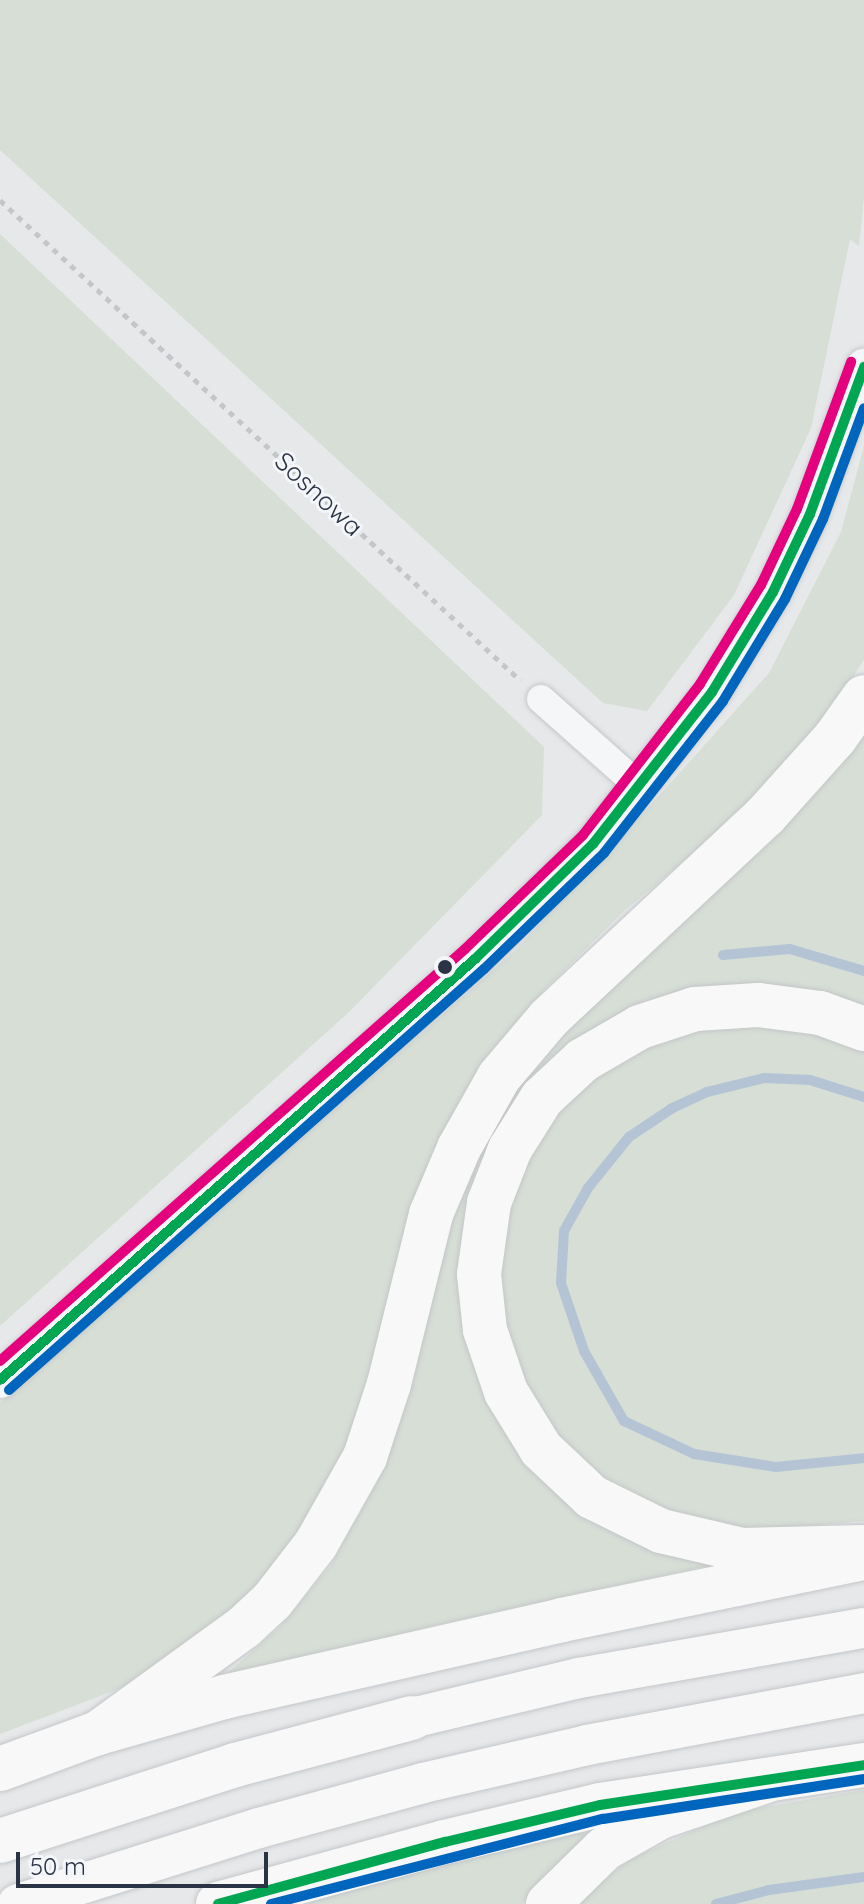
<!DOCTYPE html>
<html>
<head>
<meta charset="utf-8">
<style>
	body { margin:0 }
	#map { position:relative; width:864px; height:1904px; overflow:hidden; background:#e6e8ea; font-family:Quicksand,sans-serif }
	div>[style] { position:absolute }
	.green>* { inset:0; background:#d6ded6 }
	.stream>* { height:10px; margin:-5px; padding:0 5px; transform-origin:5px; border-radius:5px; background:#b4c4d5 }
	.path>* { height:5px; margin-top:-2.5px; transform-origin:0; background:repeating-linear-gradient(90deg,#c5c6ca 0 6px,transparent 0 12px) }
	.roads { filter:drop-shadow(0 0 2px #c4c6c8) drop-shadow(0 0 2px #c4c6c8) }
	.minor>* { height:28px; margin:-14px; padding:0 14px; transform-origin:14px; border-radius:14px; background:#f5f6f7 }
	.tertiary>* { height:36px; margin:-18px; padding:0 18px; transform-origin:18px; border-radius:18px; background:#f5f6f7 }
	.secondary>* { height:40px; margin:-20px; padding:0 20px; transform-origin:20px; border-radius:20px; background:#f8f8f8 }
	.trunk>* { height:44px; margin:-22px; padding:0 22px; transform-origin:22px; border-radius:22px; background:#f8f8f8 }
	.motorway>* { height:44px; margin:-22px; padding:0 22px; transform-origin:22px; border-radius:22px; background:#f8f8f8 }
	.bus-1>* { height:10px; margin:-5px; padding:0 5px; transform-origin:5px; border-radius:5px; background:#00a651 }
	.bus-2>* { height:10px; margin:-5px; padding:0 5px; transform-origin:5px; border-radius:5px; background:#0065bd }
	.bus-3>* { height:10px; margin:-5px; padding:0 5px; transform-origin:5px; border-radius:5px; background:#e5007d }
	.dots>* { width:22px; height:22px; translate:-50% -50%; box-sizing:border-box; border:4px solid #f4f6f9; border-radius:50% }
	span { translate:-50% -50%; white-space:nowrap; text-align:center; line-height:1.15; -webkit-text-stroke:6px #f4f6f9; paint-order:stroke }
	.street-label { font-size:26px; color:#2b3445 }
	.scale { position:absolute; left:16px; top:1852px; width:252px; height:36px; box-sizing:border-box; border:4px solid #2b3445; border-top:0; padding-left:10px; font-size:24px; line-height:28px; white-space:nowrap; color:#2b3445; -webkit-text-stroke:6px #f4f6f9; paint-order:stroke }
</style>
</head>
<body>
<div id="map">
	<div class="green">
		<div style="clip-path:polygon(0 0,864px 0,864px 197px,859px 246px,850px 239px,811px 428px,734px 595px,647px 711px,603px 703px,0 150px)"></div>
		<div style="clip-path:polygon(0 234px,544px 747px,542px 815px,348px 1013px,0 1326px)"></div>
		<div style="clip-path:polygon(864px 446px,864px 660px,827px 715px,741px 813px,625px 910px,545px 989px,494px 1054px,388px 1312px,341px 1460px,269px 1583px,129px 1685px,0 1734px,0 1403px,516px 950px,667px 787px,769px 673px,841px 532px)"></div>
		<div style="clip-path:polygon(864px 726px,864px 1011px,708px 989px,482px 1162px,513px 1445px,552px 1490px,599px 1525px,653px 1551px,711px 1565px,432px 1626px,216px 1683px,279px 1628px,331px 1565px,375px 1485px,395px 1423px,426px 1296px,475px 1149px,549px 1038px)"></div>
		<div style="clip-path:polygon(753px 1024px,803px 1030px,864px 1052px,864px 1521px,753px 1531px,655px 1512px,572px 1457px,516px 1375px,496px 1277px,516px 1179px,540px 1135px,572px 1097px,611px 1066px,655px 1042px,703px 1028px)"></div>
		<div style="clip-path:polygon(864px 1790px,864px 1904px,575px 1904px,630px 1859px,736px 1812px)"></div>
		<div style="clip-path:polygon(571px 1830px,593px 1835px,550px 1871px,522px 1904px,288px 1904px)"></div>
	</div>
	<div class="stream">
		<div style="left:723px;top:955px;width:67px;rotate:-5.1deg"></div>
		<div style="left:790px;top:949px;width:77px;rotate:16.6deg"></div>
		<div style="left:864px;top:1097px;width:57px;rotate:-162.5deg"></div>
		<div style="left:810px;top:1080px;width:46px;rotate:-177.5deg"></div>
		<div style="left:764px;top:1078px;width:59px;rotate:166.2deg"></div>
		<div style="left:707px;top:1092px;width:40px;rotate:155deg"></div>
		<div style="left:671px;top:1109px;width:50px;rotate:146.3deg"></div>
		<div style="left:629px;top:1137px;width:65px;rotate:128.8deg"></div>
		<div style="left:588px;top:1188px;width:49px;rotate:119.2deg"></div>
		<div style="left:564px;top:1231px;width:52px;rotate:93.3deg"></div>
		<div style="left:561px;top:1283px;width:72px;rotate:71.3deg"></div>
		<div style="left:584px;top:1351px;width:81px;rotate:60.3deg"></div>
		<div style="left:624px;top:1421px;width:77px;rotate:25.2deg"></div>
		<div style="left:694px;top:1454px;width:83px;rotate:9deg"></div>
		<div style="left:776px;top:1467px;width:88px;rotate:-5.8deg"></div>
		<div style="left:716px;top:1904px;width:55px;rotate:-14.8deg"></div>
		<div style="left:769px;top:1890px;width:96px;rotate:-7.8deg"></div>
	</div>
	<div class="path">
		<div style="left:0;top:200px;width:708px;rotate:42.71deg"></div>
	</div>
	<div class="roads">
		<div class="minor">
			<div style="left:541px;top:699px;width:132px;rotate:41.6deg"></div>
		</div>
		<div class="tertiary">
			<div style="left:0;top:1380px;width:635px;rotate:-41.55deg"></div>
			<div style="left:475px;top:959px;width:165px;rotate:-44.3deg"></div>
			<div style="left:593px;top:844px;width:193px;rotate:-51.9deg"></div>
			<div style="left:712px;top:692px;width:117px;rotate:-58.6deg"></div>
			<div style="left:773px;top:592px;width:86px;rotate:-64.6deg"></div>
			<div style="left:810px;top:514px;width:157px;rotate:-69.8deg"></div>
		</div>
		<div class="secondary">
			<div style="left:412px;top:1718px;width:172px;rotate:-13.5deg"></div>
			<div style="left:579px;top:1678px;width:289px;rotate:-10deg"></div>
			<div style="left:18px;top:1904px;width:253px;rotate:-17.5deg"></div>
			<div style="left:259px;top:1828px;width:170px;rotate:-15.3deg"></div>
			<div style="left:423px;top:1783px;width:168px;rotate:-13deg"></div>
			<div style="left:587px;top:1745px;width:282px;rotate:-10.6deg"></div>
		</div>
		<div class="trunk">
			<div style="left:0;top:1769px;width:104px;rotate:-20.2deg"></div>
			<div style="left:98px;top:1733px;width:131px;rotate:-15.9deg"></div>
			<div style="left:224px;top:1697px;width:347px;rotate:-12.8deg"></div>
			<div style="left:562px;top:1620px;width:308px;rotate:-11.6deg"></div>
			<div style="left:218px;top:1904px;width:235px;rotate:-15.3deg"></div>
			<div style="left:445px;top:1842px;width:159px;rotate:-13.4deg"></div>
			<div style="left:600px;top:1805px;width:267px;rotate:-8.6deg"></div>
		</div>
		<div class="motorway">
			<div style="left:864px;top:1029px;width:47px;rotate:-160deg"></div>
			<div style="left:820px;top:1013px;width:63px;rotate:-172.6deg"></div>
			<div style="left:758px;top:1005px;width:63px;rotate:176.4deg"></div>
			<div style="left:695px;top:1009px;width:58px;rotate:161.9deg"></div>
			<div style="left:640px;top:1027px;width:66px;rotate:149.9deg"></div>
			<div style="left:583px;top:1060px;width:56px;rotate:137.2deg"></div>
			<div style="left:542px;top:1098px;width:60px;rotate:122.1deg"></div>
			<div style="left:510px;top:1149px;width:58px;rotate:111.3deg"></div>
			<div style="left:489px;top:1203px;width:72px;rotate:98deg"></div>
			<div style="left:479px;top:1274px;width:56px;rotate:83.9deg"></div>
			<div style="left:485px;top:1330px;width:65px;rotate:71.3deg"></div>
			<div style="left:506px;top:1392px;width:67px;rotate:58.4deg"></div>
			<div style="left:541px;top:1449px;width:70px;rotate:43.3deg"></div>
			<div style="left:592px;top:1497px;width:77px;rotate:26.2deg"></div>
			<div style="left:661px;top:1531px;width:83px;rotate:13.2deg"></div>
			<div style="left:742px;top:1550px;width:122px;rotate:-1.4deg"></div>
			<div style="left:98px;top:1733px;width:180px;rotate:-36deg"></div>
			<div style="left:244px;top:1627px;width:38px;rotate:-43deg"></div>
			<div style="left:272px;top:1601px;width:72px;rotate:-52.3deg"></div>
			<div style="left:316px;top:1544px;width:100px;rotate:-60.6deg"></div>
			<div style="left:365px;top:1457px;width:77px;rotate:-71.8deg"></div>
			<div style="left:389px;top:1384px;width:175px;rotate:-76.1deg"></div>
			<div style="left:431px;top:1214px;width:72px;rotate:-67deg"></div>
			<div style="left:459px;top:1148px;width:81px;rotate:-60.6deg"></div>
			<div style="left:499px;top:1077px;width:77px;rotate:-49.7deg"></div>
			<div style="left:549px;top:1018px;width:296px;rotate:-43.1deg"></div>
			<div style="left:765px;top:816px;width:105px;rotate:-48.1deg"></div>
			<div style="left:835px;top:738px;width:50px;rotate:-54.7deg"></div>
			<div style="left:0;top:1841px;width:247px;rotate:-17.9deg"></div>
			<div style="left:235px;top:1765px;width:183px;rotate:-14.9deg"></div>
			<div style="left:548px;top:1904px;width:78px;rotate:-44.5deg"></div>
			<div style="left:604px;top:1849px;width:64px;rotate:-29.7deg"></div>
			<div style="left:660px;top:1817px;width:112px;rotate:-18.8deg"></div>
		</div>
	</div>
	<div class="bus-1">
		<div style="left:0;top:1380px;width:635px;rotate:-41.55deg"></div>
		<div style="left:475px;top:959px;width:165px;rotate:-44.3deg"></div>
		<div style="left:593px;top:844px;width:193px;rotate:-51.9deg"></div>
		<div style="left:712px;top:692px;width:117px;rotate:-58.6deg"></div>
		<div style="left:773px;top:592px;width:86px;rotate:-64.6deg"></div>
		<div style="left:810px;top:514px;width:157px;rotate:-69.8deg"></div>
		<div style="left:218px;top:1904px;width:235px;rotate:-15.3deg"></div>
		<div style="left:445px;top:1842px;width:159px;rotate:-13.4deg"></div>
		<div style="left:600px;top:1805px;width:267px;rotate:-8.6deg"></div>
	</div>
	<div class="bus-2">
		<div style="left:9px;top:1390px;width:635px;rotate:-41.55deg"></div>
		<div style="left:484px;top:969px;width:167px;rotate:-44deg"></div>
		<div style="left:604px;top:853px;width:193px;rotate:-51.9deg"></div>
		<div style="left:723px;top:701px;width:119px;rotate:-58.7deg"></div>
		<div style="left:785px;top:599px;width:89px;rotate:-64.6deg"></div>
		<div style="left:823px;top:519px;width:118px;rotate:-69.7deg"></div>
		<div style="left:271px;top:1904px;width:343px;rotate:-14.4deg"></div>
		<div style="left:603px;top:1819px;width:264px;rotate:-8.7deg"></div>
	</div>
	<div class="bus-3">
		<div style="left:0;top:1361px;width:621px;rotate:-41.54deg"></div>
		<div style="left:465px;top:949px;width:164px;rotate:-44deg"></div>
		<div style="left:583px;top:835px;width:191px;rotate:-52.2deg"></div>
		<div style="left:700px;top:684px;width:116px;rotate:-58.4deg"></div>
		<div style="left:761px;top:585px;width:84px;rotate:-64.7deg"></div>
		<div style="left:797px;top:509px;width:157px;rotate:-69.8deg"></div>
	</div>
	<div class="dots">
		<div style="left:445px;top:967px;background:#2b3445"></div>
	</div>
	<div class="street-label">
		<span style="left:319px;top:494px;rotate:43deg">Sosnowa</span>
	</div>
	<div class="scale">50 m</div>
</div>
</body>
</html>
